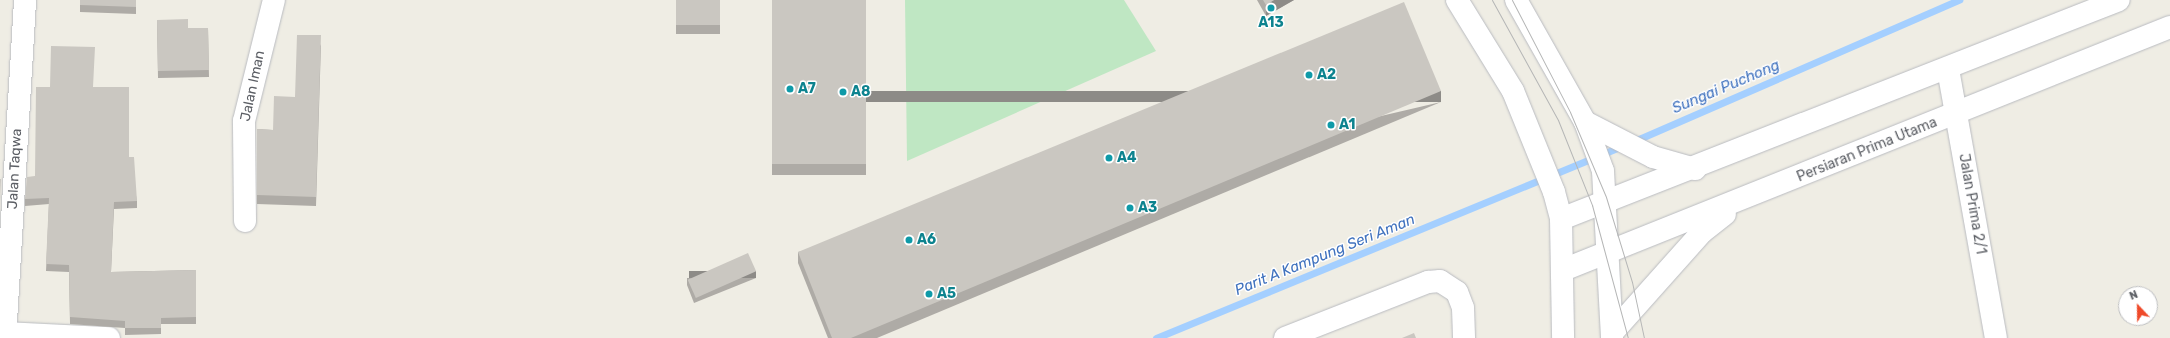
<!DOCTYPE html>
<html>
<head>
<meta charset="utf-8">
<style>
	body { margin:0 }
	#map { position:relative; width:2170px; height:338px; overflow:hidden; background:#efede4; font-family:Rubik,sans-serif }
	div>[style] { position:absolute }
	.green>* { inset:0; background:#bfe7c3 }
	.stream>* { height:7px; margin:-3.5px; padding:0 3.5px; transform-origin:3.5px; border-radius:3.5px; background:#a4cfff }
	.roads { filter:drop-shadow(0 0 1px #b9bbc0) drop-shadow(0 0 1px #b9bbc0) }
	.minor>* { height:22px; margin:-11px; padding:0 11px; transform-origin:11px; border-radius:11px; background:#fff }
	.secondary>* { height:22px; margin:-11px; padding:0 11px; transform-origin:11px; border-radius:11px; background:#fff }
	.tram>* { height:1px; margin:-0.5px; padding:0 0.5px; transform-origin:0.5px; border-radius:0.5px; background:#b5b6b6 }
	.wall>* { inset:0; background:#aeaba6; transform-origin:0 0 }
	.shaded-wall>* { inset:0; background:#8d8b87; transform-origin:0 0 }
	.building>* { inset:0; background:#cac7c1; transform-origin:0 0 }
	.dots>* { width:11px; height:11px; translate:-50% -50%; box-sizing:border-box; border:2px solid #fff; border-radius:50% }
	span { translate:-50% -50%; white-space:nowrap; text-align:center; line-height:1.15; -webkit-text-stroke:3px #fff; paint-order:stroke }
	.culture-label { font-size:14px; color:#0d838f; font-weight:700 }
	.left { translate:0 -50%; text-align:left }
	.street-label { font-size:14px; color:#5c5f65 }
	.water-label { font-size:15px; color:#4072be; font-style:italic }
	.north { position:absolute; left:2118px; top:286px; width:40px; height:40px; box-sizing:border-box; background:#fff; border:1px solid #bebfc1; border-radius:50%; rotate:338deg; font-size:11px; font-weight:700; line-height:16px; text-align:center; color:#5c5f65 }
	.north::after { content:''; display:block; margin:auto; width:14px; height:18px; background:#ef4a2a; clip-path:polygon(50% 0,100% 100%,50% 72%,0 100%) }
</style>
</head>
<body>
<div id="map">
	<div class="green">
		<div style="clip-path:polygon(905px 0,1124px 0,1156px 51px,907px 161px)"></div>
	</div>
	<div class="stream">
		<div style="left:1632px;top:142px;width:357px;rotate:-23.5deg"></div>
		<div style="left:1156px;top:338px;width:504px;rotate:-22.39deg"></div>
	</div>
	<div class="roads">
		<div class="minor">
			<div style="left:1948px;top:69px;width:273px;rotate:79.9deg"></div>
			<div style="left:245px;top:221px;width:100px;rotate:-90.6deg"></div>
			<div style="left:244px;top:121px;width:125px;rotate:-76.1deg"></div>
			<div style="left:5px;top:333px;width:104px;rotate:2.8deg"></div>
			<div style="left:5px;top:338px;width:339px;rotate:-86.6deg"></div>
			<div style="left:1285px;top:338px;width:154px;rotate:-21.4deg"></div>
			<div style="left:1428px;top:282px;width:12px;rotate:-5deg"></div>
			<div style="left:1440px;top:281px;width:20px;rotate:33deg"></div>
			<div style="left:1457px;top:292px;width:17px;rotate:69deg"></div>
			<div style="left:1463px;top:308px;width:30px;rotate:88deg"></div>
		</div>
		<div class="secondary">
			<div style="left:1457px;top:0;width:107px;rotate:58.4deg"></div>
			<div style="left:1513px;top:91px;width:109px;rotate:67.9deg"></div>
			<div style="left:1554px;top:192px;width:28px;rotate:75deg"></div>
			<div style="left:1561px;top:219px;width:119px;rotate:89deg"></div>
			<div style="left:1516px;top:0;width:140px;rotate:60.5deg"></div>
			<div style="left:1585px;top:122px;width:52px;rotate:69.8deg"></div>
			<div style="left:1603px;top:171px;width:167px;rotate:86.9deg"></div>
			<div style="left:1585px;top:122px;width:76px;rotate:27.2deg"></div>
			<div style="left:1653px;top:157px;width:44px;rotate:15.9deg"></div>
			<div style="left:1561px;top:219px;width:599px;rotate:-21.43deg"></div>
			<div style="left:1563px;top:270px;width:654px;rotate:-21.82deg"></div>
			<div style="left:1612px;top:333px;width:135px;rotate:-48.3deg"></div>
			<div style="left:1702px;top:232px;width:29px;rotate:-38deg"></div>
		</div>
	</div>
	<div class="tram">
		<div style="left:1492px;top:0;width:137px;rotate:61.2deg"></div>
		<div style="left:1558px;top:120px;width:92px;rotate:68.2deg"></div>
		<div style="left:1592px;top:205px;width:138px;rotate:74.9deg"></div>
		<div style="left:1512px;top:0;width:126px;rotate:62.6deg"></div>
		<div style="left:1570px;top:112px;width:92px;rotate:67deg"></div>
		<div style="left:1606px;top:197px;width:89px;rotate:73deg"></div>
		<div style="left:1632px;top:282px;width:57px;rotate:77.9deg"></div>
	</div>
	<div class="wall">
		<div style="clip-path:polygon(136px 0,136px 14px,80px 12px,80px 5px)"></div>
		<div style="left:676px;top:0;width:44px;height:34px"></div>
		<div style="left:772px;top:0;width:94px;height:175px"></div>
		<div style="clip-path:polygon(1257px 0,1294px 0,1266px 16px)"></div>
		<div style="clip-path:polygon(157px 20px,188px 28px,208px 28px,209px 77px,158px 78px)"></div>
		<div style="clip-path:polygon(321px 44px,316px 206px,257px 204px,257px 129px,273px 130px,295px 97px)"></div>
		<div style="clip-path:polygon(1441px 102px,877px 338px,828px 338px,798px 263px,798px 252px)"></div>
		<div style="clip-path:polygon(129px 157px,137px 201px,137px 208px,114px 209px,111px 272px,196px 270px,196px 324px,161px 324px,161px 334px,125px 335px,125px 328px,70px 324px,69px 272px,46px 271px,49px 204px,25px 206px,25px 199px,35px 176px)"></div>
		<div style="clip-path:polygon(687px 278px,756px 278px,694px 303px,687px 285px)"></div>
	</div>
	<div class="shaded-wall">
		<div style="clip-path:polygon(1274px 0,1294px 0,1266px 16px,1266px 5px)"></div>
		<div style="left:1441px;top:91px;width:11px;height:640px;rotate:90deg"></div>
		<div style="left:756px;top:271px;width:7px;height:67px;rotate:90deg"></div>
	</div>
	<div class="building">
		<div style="clip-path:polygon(80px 0,136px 0,136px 7px,80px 5px)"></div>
		<div style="left:676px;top:0;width:44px;height:25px"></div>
		<div style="left:772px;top:0;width:94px;height:164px"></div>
		<div style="clip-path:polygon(1263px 0,1274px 0,1266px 5px)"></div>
		<div style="clip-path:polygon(1404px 2px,1441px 91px,851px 338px,832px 338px,798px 252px)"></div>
		<div style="clip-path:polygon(188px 19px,188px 28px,208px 28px,209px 70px,158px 71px,157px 20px)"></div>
		<div style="clip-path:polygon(297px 35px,321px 35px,316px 197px,257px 195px,257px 129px,273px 130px,274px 96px,295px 97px)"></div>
		<div style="clip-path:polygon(51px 46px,95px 47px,93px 87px,129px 87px,129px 157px,134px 157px,137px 201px,114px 202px,111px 272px,196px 270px,196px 317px,161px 318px,161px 328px,125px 328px,125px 321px,70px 317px,69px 265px,46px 264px,49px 198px,25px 199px,27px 177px,35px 176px,36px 87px,50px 87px)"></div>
		<div style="clip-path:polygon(0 179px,1px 179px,0 201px)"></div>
		<div style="left:748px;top:253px;width:20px;height:66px;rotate:66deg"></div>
		<div style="clip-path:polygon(1414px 333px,1416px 338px,1402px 338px)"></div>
	</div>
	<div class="dots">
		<div style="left:1271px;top:8px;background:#0f9aa8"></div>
		<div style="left:1309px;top:75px;background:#0f9aa8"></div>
		<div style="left:790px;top:89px;background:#0f9aa8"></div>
		<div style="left:843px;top:92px;background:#0f9aa8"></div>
		<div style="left:1331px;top:125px;background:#0f9aa8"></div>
		<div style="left:1109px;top:158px;background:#0f9aa8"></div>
		<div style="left:1130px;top:208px;background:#0f9aa8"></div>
		<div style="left:909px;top:240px;background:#0f9aa8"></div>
		<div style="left:929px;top:294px;background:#0f9aa8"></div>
	</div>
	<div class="culture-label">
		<span style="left:1271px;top:23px">A13</span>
		<span class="left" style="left:1317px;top:75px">A2</span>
		<span class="left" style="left:798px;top:89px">A7</span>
		<span class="left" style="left:851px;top:92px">A8</span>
		<span class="left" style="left:1339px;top:125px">A1</span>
		<span class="left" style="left:1117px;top:158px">A4</span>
		<span class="left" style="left:1138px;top:208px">A3</span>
		<span class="left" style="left:917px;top:240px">A6</span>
		<span class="left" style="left:937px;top:294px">A5</span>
	</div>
	<div class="street-label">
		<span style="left:253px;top:86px;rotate:-78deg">Jalan Iman</span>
		<span style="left:1867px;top:150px;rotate:-22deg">Persiaran Prima Utama</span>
		<span style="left:15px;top:169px;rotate:-87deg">Jalan Taqwa</span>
		<span style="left:1972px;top:204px;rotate:80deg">Jalan Prima 2/1</span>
	</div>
	<div class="water-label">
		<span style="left:1726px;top:87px;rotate:-23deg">Sungai Puchong</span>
		<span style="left:1325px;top:255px;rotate:-22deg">Parit A Kampung Seri Aman</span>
	</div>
	<div class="north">N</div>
</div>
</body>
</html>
